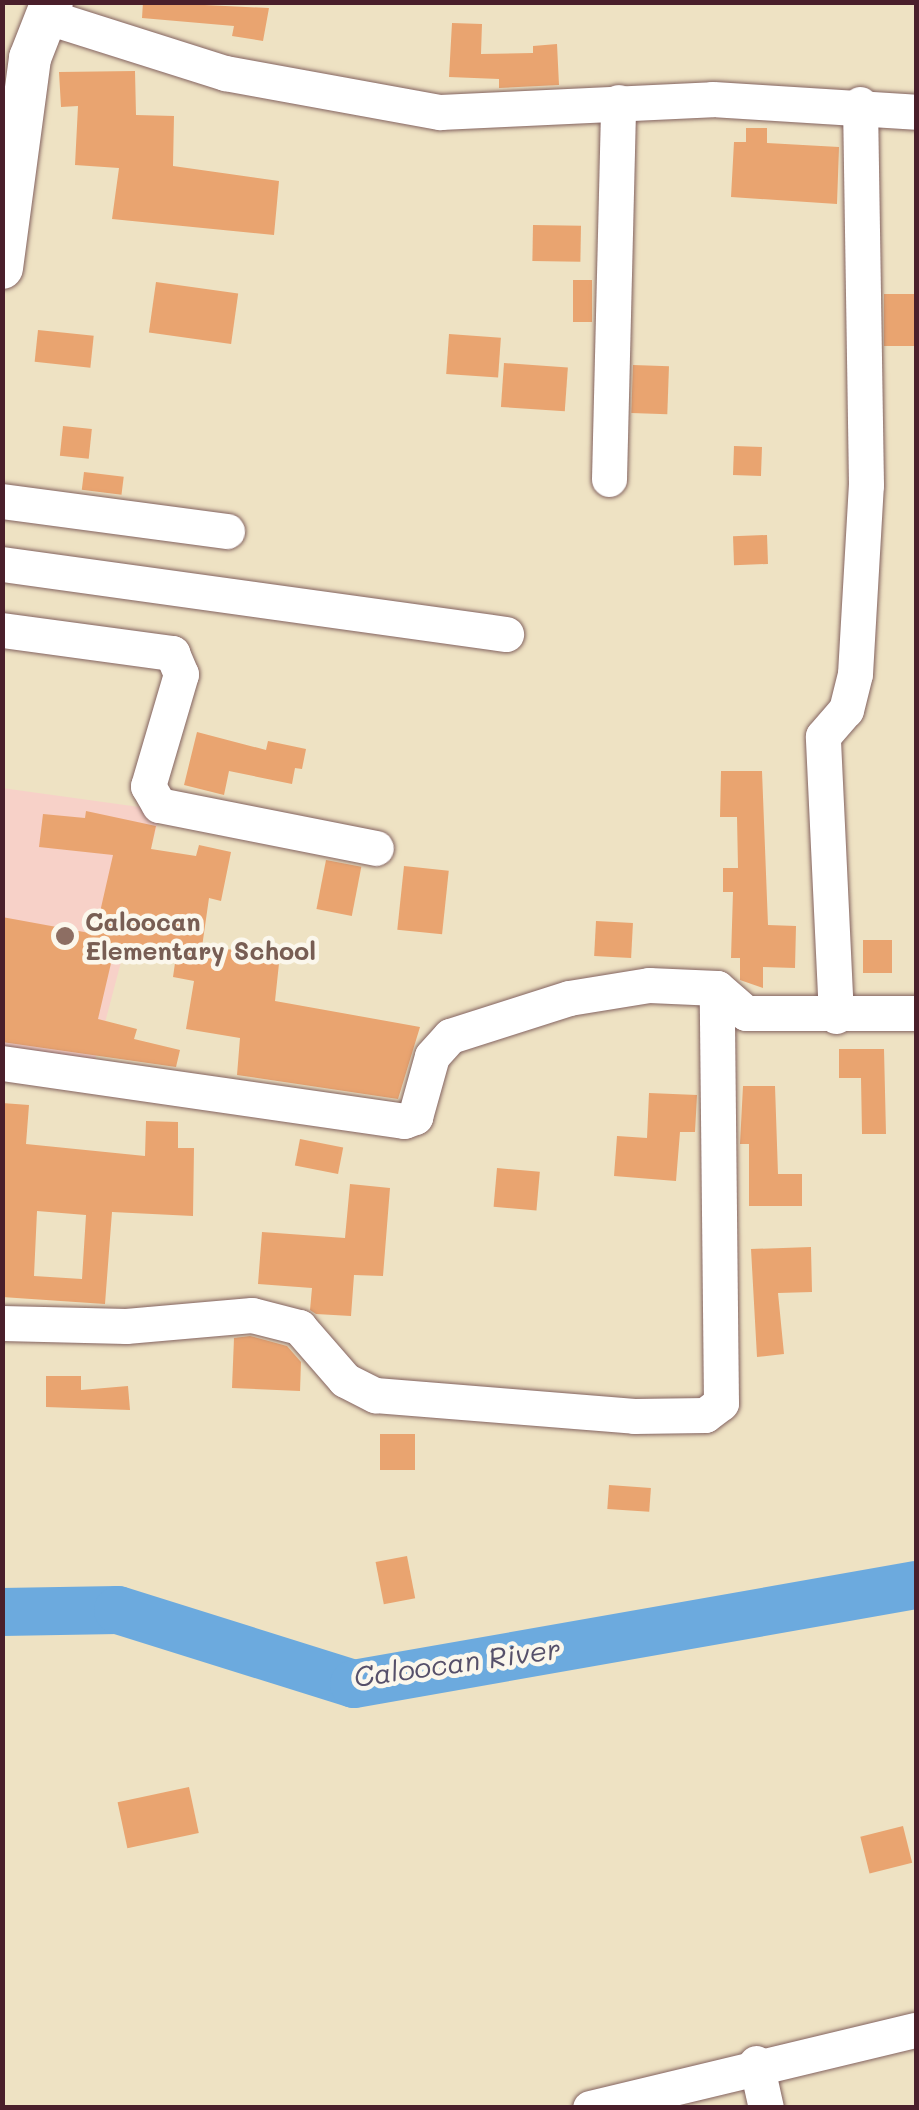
<!DOCTYPE html>
<html>
<head>
<meta charset="utf-8">
<style>
	body { margin:0 }
	#map { position:relative; width:919px; height:2110px; overflow:hidden; background:#eee2c3; font-family:Mali,sans-serif }
	div>[style] { position:absolute }
	.built>* { inset:0; background:#f7d1c8 }
	.river>* { height:48px; margin:-24px; padding:0 24px; transform-origin:24px; border-radius:24px; background:#6caade }
	.building>* { inset:0; background:#e9a470; transform-origin:0 0 }
	.roads { filter:drop-shadow(0 0 2px #836360) drop-shadow(0 0 2px #836360) }
	.minor>* { height:35px; margin:-17.5px; padding:0 17.5px; transform-origin:17.5px; border-radius:17.5px; background:#fff }
	.major>* { height:42px; margin:-21px; padding:0 21px; transform-origin:21px; border-radius:21px; background:#fff }
	.dots>* { width:28px; height:28px; translate:-50% -50%; box-sizing:border-box; border:5px solid #fbf7ec; border-radius:50% }
	span { translate:-50% -50%; white-space:nowrap; text-align:center; line-height:1.15; -webkit-text-stroke:9px #fbf7ec; paint-order:stroke }
	.education-label { font-size:25px; color:#785e54; font-weight:700 }
	.left { translate:0 -50%; text-align:left }
	.water-label { font-size:28px; color:#56506a; font-style:italic }
	.frame { position:absolute; inset:0; border:5px solid #4a1f2b; pointer-events:none }
</style>
</head>
<body>
<div id="map">
	<div class="built">
		<div style="clip-path:polygon(2px 788px,161px 810px,91px 1076px,3px 1062px)"></div>
	</div>
	<div class="river">
		<div style="left:2px;top:1612px;width:116px;rotate:-1deg"></div>
		<div style="left:118px;top:1610px;width:247px;rotate:17.4deg"></div>
		<div style="left:354px;top:1684px;width:571px;rotate:-9.99deg"></div>
	</div>
	<div class="building">
		<div style="clip-path:polygon(143px 2px,269px 8px,263px 41px,232px 36px,234px 26px,142px 18px)"></div>
		<div style="clip-path:polygon(452px 23px,482px 24px,481px 54px,533px 53px,533px 46px,557px 44px,559px 85px,499px 88px,499px 79px,449px 77px)"></div>
		<div style="clip-path:polygon(135px 71px,136px 115px,174px 116px,173px 166px,279px 181px,274px 235px,112px 219px,119px 168px,75px 165px,78px 106px,61px 107px,59px 72px)"></div>
		<div style="clip-path:polygon(746px 128px,767px 128px,767px 143px,839px 147px,837px 204px,731px 197px,734px 142px,746px 142px)"></div>
		<div style="left:533px;top:225px;width:48px;height:36px;rotate:1deg"></div>
		<div style="left:573px;top:280px;width:19px;height:42px"></div>
		<div style="left:156px;top:282px;width:83px;height:51px;rotate:8deg"></div>
		<div style="left:884px;top:294px;width:32px;height:52px"></div>
		<div style="left:38px;top:330px;width:56px;height:32px;rotate:6deg"></div>
		<div style="left:449px;top:334px;width:52px;height:40px;rotate:4deg"></div>
		<div style="left:504px;top:363px;width:64px;height:44px;rotate:4deg"></div>
		<div style="left:633px;top:365px;width:36px;height:48px;rotate:2deg"></div>
		<div style="left:63px;top:426px;width:29px;height:30px;rotate:6deg"></div>
		<div style="left:734px;top:446px;width:28px;height:29px;rotate:2deg"></div>
		<div style="left:84px;top:472px;width:40px;height:18px;rotate:7deg"></div>
		<div style="left:767px;top:535px;width:29px;height:34px;rotate:88deg"></div>
		<div style="clip-path:polygon(197px 732px,266px 750px,268px 741px,306px 749px,302px 769px,295px 768px,292px 784px,229px 771px,224px 795px,184px 785px)"></div>
		<div style="clip-path:polygon(721px 771px,762px 771px,768px 925px,796px 926px,795px 968px,763px 967px,763px 988px,740px 980px,740px 958px,731px 958px,733px 892px,723px 892px,723px 868px,738px 868px,737px 817px,720px 817px)"></div>
		<div style="clip-path:polygon(86px 811px,156px 826px,151px 849px,196px 856px,199px 845px,231px 852px,221px 901px,209px 898px,202px 947px,280px 954px,275px 1001px,420px 1027px,398px 1099px,237px 1075px,240px 1038px,186px 1029px,194px 981px,173px 977px,175px 963px,119px 954px,112px 959px,98px 1019px,137px 1029px,134px 1039px,180px 1050px,176px 1067px,2px 1042px,2px 917px,95px 934px,113px 855px,39px 847px,43px 814px,85px 818px)"></div>
		<div style="left:326px;top:860px;width:36px;height:50px;rotate:11deg"></div>
		<div style="left:404px;top:866px;width:45px;height:64px;rotate:6deg"></div>
		<div style="left:596px;top:921px;width:37px;height:35px;rotate:3deg"></div>
		<div style="left:863px;top:940px;width:29px;height:33px"></div>
		<div style="clip-path:polygon(839px 1049px,884px 1049px,886px 1134px,862px 1134px,861px 1078px,839px 1078px)"></div>
		<div style="clip-path:polygon(743px 1086px,775px 1086px,778px 1174px,802px 1174px,802px 1206px,749px 1206px,749px 1144px,740px 1144px)"></div>
		<div style="clip-path:polygon(649px 1093px,697px 1095px,695px 1132px,680px 1132px,676px 1181px,614px 1176px,617px 1136px,647px 1138px)"></div>
		<div style="clip-path:polygon(evenodd,2px 1103px,29px 1105px,26px 1144px,145px 1156px,146px 1121px,178px 1122px,178px 1148px,194px 1148px,193px 1216px,112px 1212px,105px 1304px,2px 1297px,2px 1103px,37px 1211px,86px 1215px,82px 1279px,34px 1276px,37px 1211px)"></div>
		<div style="left:300px;top:1139px;width:44px;height:27px;rotate:11deg"></div>
		<div style="left:497px;top:1168px;width:43px;height:39px;rotate:5deg"></div>
		<div style="clip-path:polygon(350px 1184px,390px 1188px,383px 1276px,354px 1275px,351px 1316px,316px 1314px,310px 1310px,312px 1288px,258px 1284px,262px 1232px,345px 1238px)"></div>
		<div style="clip-path:polygon(811px 1247px,812px 1292px,778px 1293px,784px 1354px,757px 1357px,751px 1249px)"></div>
		<div style="clip-path:polygon(250px 1336px,287px 1346px,301px 1362px,300px 1391px,232px 1388px,234px 1338px)"></div>
		<div style="clip-path:polygon(46px 1376px,81px 1376px,81px 1390px,128px 1386px,130px 1410px,46px 1407px)"></div>
		<div style="left:380px;top:1434px;width:35px;height:36px"></div>
		<div style="left:609px;top:1485px;width:42px;height:24px;rotate:4deg"></div>
		<div style="left:407px;top:1556px;width:43px;height:32px;rotate:79deg"></div>
		<div style="left:189px;top:1787px;width:47px;height:73px;rotate:78deg"></div>
		<div style="left:903px;top:1826px;width:38px;height:44px;rotate:76deg"></div>
	</div>
	<div class="roads">
		<div class="minor">
			<div style="left:45px;top:16px;width:189px;rotate:17.6deg"></div>
			<div style="left:225px;top:73px;width:219px;rotate:10.3deg"></div>
			<div style="left:440px;top:112px;width:272px;rotate:-2.7deg"></div>
			<div style="left:712px;top:99px;width:204px;rotate:3.6deg"></div>
			<div style="left:609px;top:479px;width:377px;rotate:-88.6deg"></div>
			<div style="left:2px;top:501px;width:227px;rotate:7.6deg"></div>
			<div style="left:2px;top:564px;width:509px;rotate:7.91deg"></div>
			<div style="left:2px;top:630px;width:172px;rotate:7.7deg"></div>
			<div style="left:172px;top:653px;width:23px;rotate:67deg"></div>
			<div style="left:181px;top:674px;width:117px;rotate:106.4deg"></div>
			<div style="left:148px;top:786px;width:22px;rotate:60deg"></div>
			<div style="left:159px;top:805px;width:221px;rotate:11.2deg"></div>
			<div style="left:836px;top:1016px;width:280px;rotate:-92.7deg"></div>
			<div style="left:823px;top:736px;width:35px;rotate:-49deg"></div>
			<div style="left:846px;top:710px;width:37px;rotate:-76deg"></div>
			<div style="left:855px;top:674px;width:189px;rotate:-86.7deg"></div>
			<div style="left:866px;top:485px;width:381px;rotate:-90.9deg"></div>
			<div style="left:2px;top:1063px;width:406px;rotate:8.2deg"></div>
			<div style="left:404px;top:1121px;width:12px;rotate:-20deg"></div>
			<div style="left:415px;top:1117px;width:63px;rotate:-74.4deg"></div>
			<div style="left:432px;top:1056px;width:27px;rotate:-48deg"></div>
			<div style="left:450px;top:1036px;width:125px;rotate:-17.7deg"></div>
			<div style="left:569px;top:998px;width:81px;rotate:-9.2deg"></div>
			<div style="left:649px;top:985px;width:68px;rotate:2.5deg"></div>
			<div style="left:717px;top:988px;width:38px;rotate:41deg"></div>
			<div style="left:746px;top:1013px;width:170px"></div>
			<div style="left:2px;top:1323px;width:124px;rotate:1.4deg"></div>
			<div style="left:126px;top:1326px;width:126px;rotate:-5deg"></div>
			<div style="left:252px;top:1315px;width:49px;rotate:14.3deg"></div>
			<div style="left:299px;top:1327px;width:70px;rotate:49deg"></div>
			<div style="left:345px;top:1380px;width:34px;rotate:27deg"></div>
			<div style="left:375px;top:1395px;width:260px;rotate:4.6deg"></div>
			<div style="left:634px;top:1416px;width:71px;rotate:-0.8deg"></div>
			<div style="left:705px;top:1415px;width:20px;rotate:-37deg"></div>
			<div style="left:721px;top:1403px;width:415px;rotate:-90.6deg"></div>
			<div style="left:756px;top:2063px;width:46px;rotate:77.5deg"></div>
			<div style="left:590px;top:2108px;width:335px;rotate:-13.5deg"></div>
		</div>
		<div class="major">
			<div style="left:2px;top:268px;width:212px;rotate:-82.4deg"></div>
			<div style="left:30px;top:58px;width:60px;rotate:-68.6deg"></div>
		</div>
	</div>
	<div class="dots">
		<div style="left:65px;top:936px;background:#8d6e63"></div>
	</div>
	<div class="education-label">
		<span class="left" style="left:85px;top:936px">Caloocan<br>Elementary School</span>
	</div>
	<div class="water-label">
		<span style="left:457px;top:1662px;rotate:-8deg">Caloocan River</span>
	</div>
	<div class="frame"></div>
</div>
</body>
</html>
